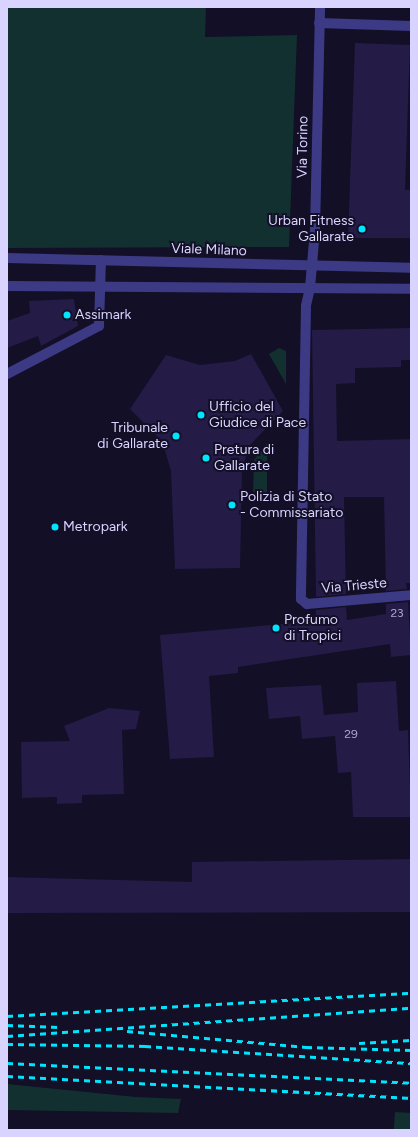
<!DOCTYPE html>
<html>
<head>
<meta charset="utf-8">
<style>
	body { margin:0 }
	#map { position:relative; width:418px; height:1137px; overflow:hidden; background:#130f26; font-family:Figtree,sans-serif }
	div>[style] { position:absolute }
	.green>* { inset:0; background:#12302f; transform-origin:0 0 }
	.building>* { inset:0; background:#241b47 }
	.minor>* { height:10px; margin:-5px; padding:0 5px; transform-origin:5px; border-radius:5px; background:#3d3a85 }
	.tertiary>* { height:10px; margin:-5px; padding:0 5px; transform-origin:5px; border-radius:5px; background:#3d3a85 }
	.rail>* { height:3px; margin-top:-1.5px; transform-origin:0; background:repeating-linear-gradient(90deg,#00e5ff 0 6px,transparent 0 11px) }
	.dots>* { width:11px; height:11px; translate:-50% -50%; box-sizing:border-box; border:2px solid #130f26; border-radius:50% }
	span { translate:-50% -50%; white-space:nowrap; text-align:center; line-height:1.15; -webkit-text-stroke:4px #130f26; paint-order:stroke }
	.number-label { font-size:12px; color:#aca6d1 }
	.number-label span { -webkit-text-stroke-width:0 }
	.street-label { font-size:14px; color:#d9d4ff }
	.poi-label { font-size:14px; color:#d9d4ff }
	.right { translate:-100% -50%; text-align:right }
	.left { translate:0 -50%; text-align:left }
	.frame { position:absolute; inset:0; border:8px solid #d9d4ff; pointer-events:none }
</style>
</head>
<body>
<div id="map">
	<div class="green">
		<div style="clip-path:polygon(7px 7px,206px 7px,205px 37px,297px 35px,289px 247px,7px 248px)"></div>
		<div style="clip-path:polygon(279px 348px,286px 351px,286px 384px,269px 354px)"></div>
		<div style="clip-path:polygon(267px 443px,267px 492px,253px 492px,254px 460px)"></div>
		<div style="clip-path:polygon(7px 1084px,136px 1097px,181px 1099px,178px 1113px,7px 1110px)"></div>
		<div style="left:395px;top:1112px;width:16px;height:18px;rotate:4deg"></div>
	</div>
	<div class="building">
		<div style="clip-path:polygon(355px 43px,410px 45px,405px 190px,411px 190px,411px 238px,348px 238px)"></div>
		<div style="clip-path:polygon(74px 299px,78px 326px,41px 346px,38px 336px,7px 348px,7px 321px,30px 313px,29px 301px)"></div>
		<div style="clip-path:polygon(411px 328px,411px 360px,401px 360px,401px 367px,355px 368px,355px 383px,336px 384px,337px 441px,411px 439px,411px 583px,406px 583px,407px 589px,386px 591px,384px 497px,344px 497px,346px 594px,316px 597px,312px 330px)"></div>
		<div style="clip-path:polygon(251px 354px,283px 411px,249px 446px,242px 471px,240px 568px,175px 569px,171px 471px,162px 441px,130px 409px,166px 355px,200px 365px,235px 361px)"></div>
		<div style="clip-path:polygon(408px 602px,411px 655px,391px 657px,390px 644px,238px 667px,238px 673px,209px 676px,214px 757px,170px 759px,160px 635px,316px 621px,316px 610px,346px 607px,347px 620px,386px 614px,386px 604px)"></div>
		<div style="clip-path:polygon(396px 681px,399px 731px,408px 730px,411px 817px,353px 817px,351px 772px,338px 773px,335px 736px,302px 739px,300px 716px,269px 719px,266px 688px,321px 685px,324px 715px,358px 712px,357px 683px)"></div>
		<div style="clip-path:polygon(109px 708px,140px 711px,136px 729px,122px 730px,124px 794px,82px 795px,82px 803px,57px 804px,57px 797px,22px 798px,21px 742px,70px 741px,64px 726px)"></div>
		<div style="clip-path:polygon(411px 859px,411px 912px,7px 913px,7px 877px,192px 882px,192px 862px)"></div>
	</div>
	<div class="minor">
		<div style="left:319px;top:23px;width:92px;rotate:1.9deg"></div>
		<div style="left:310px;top:288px;width:18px;rotate:103deg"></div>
		<div style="left:306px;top:306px;width:293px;rotate:91deg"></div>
		<div style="left:301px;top:599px;width:8px;rotate:40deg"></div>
		<div style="left:307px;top:604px;width:104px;rotate:-4.9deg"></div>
		<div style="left:7px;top:374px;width:104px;rotate:-27.6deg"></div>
		<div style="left:99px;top:326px;width:66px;rotate:-88.3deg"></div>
	</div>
	<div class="tertiary">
		<div style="left:7px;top:258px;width:404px;rotate:1.4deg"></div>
		<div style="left:7px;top:286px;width:404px;rotate:0.4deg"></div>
		<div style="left:310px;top:288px;width:58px;rotate:-85.1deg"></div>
		<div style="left:315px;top:230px;width:223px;rotate:-88.7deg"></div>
	</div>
	<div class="rail">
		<div style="left:7px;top:1016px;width:405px;rotate:-3.3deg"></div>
		<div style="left:7px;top:1025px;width:52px;rotate:2.2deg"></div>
		<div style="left:127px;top:1031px;width:180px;rotate:5.1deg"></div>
		<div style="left:306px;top:1047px;width:105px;rotate:1.6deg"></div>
		<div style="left:7px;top:1036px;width:405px;rotate:-4deg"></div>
		<div style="left:359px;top:1043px;width:52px;rotate:-3.3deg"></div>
		<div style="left:7px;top:1044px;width:142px;rotate:0.8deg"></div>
		<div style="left:145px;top:1046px;width:267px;rotate:3.7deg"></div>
		<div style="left:7px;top:1063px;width:404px;rotate:2.8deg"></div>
		<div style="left:7px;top:1076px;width:405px;rotate:3.1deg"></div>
	</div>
	<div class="dots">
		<div style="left:362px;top:229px;background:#00e5ff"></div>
		<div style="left:67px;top:315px;background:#00e5ff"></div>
		<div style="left:201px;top:415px;background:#00e5ff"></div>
		<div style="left:176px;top:436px;background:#00e5ff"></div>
		<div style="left:206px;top:458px;background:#00e5ff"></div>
		<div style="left:232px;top:505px;background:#00e5ff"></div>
		<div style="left:55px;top:527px;background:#00e5ff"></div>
		<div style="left:276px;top:628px;background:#00e5ff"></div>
	</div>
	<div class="number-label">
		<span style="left:397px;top:614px">23</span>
		<span style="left:351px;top:735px">29</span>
	</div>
	<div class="street-label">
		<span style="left:303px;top:147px;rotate:-89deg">Via Torino</span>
		<span style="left:209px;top:250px;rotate:2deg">Viale Milano</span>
		<span style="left:354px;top:586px;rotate:-5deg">Via Trieste</span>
	</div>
	<div class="poi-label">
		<span class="right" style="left:354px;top:229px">Urban Fitness<br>Gallarate</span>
		<span class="left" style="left:75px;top:315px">Assimark</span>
		<span class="left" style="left:209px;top:415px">Ufficio del<br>Giudice di Pace</span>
		<span class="right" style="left:168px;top:436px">Tribunale<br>di Gallarate</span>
		<span class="left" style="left:214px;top:458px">Pretura di<br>Gallarate</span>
		<span class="left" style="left:240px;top:505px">Polizia di Stato<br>- Commissariato</span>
		<span class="left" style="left:63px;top:527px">Metropark</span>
		<span class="left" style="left:284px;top:628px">Profumo<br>di Tropici</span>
	</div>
	<div class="frame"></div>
</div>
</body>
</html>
